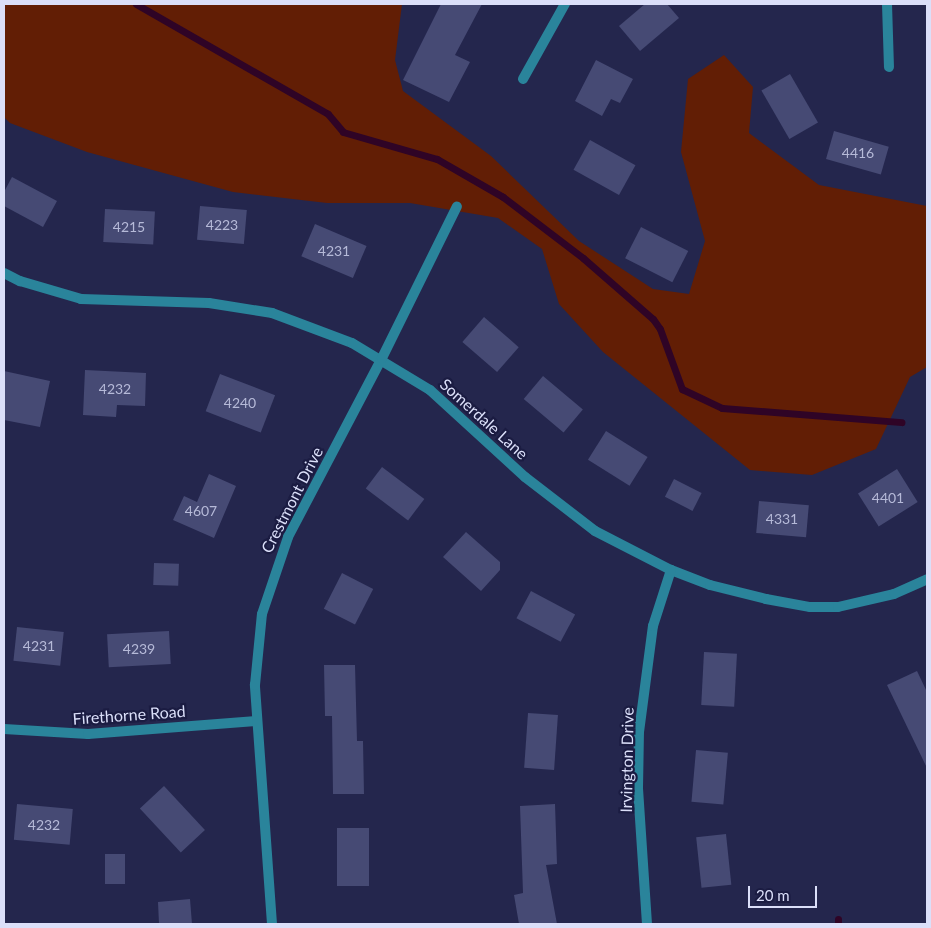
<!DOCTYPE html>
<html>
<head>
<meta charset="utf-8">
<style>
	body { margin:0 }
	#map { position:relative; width:931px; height:928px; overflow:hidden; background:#24264d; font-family:Lato,sans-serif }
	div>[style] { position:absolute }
	.green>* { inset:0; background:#621e05 }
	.stream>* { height:7px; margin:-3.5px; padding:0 3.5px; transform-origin:3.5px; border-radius:3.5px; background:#2f0426 }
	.building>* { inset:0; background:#464a74; transform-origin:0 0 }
	.street>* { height:10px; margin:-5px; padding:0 5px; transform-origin:5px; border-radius:5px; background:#2a849b }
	span { translate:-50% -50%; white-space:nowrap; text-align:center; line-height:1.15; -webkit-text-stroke:4.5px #1b1c42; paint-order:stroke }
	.number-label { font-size:14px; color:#b6bad8 }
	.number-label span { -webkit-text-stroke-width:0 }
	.street-label { font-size:16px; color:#dbdff9 }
	.frame { position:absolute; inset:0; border:5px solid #dbdff9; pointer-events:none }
	.scale { position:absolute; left:748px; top:886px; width:69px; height:22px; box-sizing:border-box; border:2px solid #dbdff9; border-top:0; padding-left:6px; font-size:15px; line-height:18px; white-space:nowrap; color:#dbdff9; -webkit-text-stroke:4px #1b1c42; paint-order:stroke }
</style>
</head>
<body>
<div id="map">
	<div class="green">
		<div style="clip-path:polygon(4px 4px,402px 4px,395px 60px,403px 91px,491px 156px,579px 241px,653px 289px,689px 294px,705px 241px,681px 152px,688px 79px,724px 55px,753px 87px,749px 133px,819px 185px,927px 206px,927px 367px,910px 377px,876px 449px,812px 475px,750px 470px,603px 352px,559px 304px,542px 249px,498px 218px,410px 203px,327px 203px,233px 192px,87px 152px,10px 123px,4px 117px)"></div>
	</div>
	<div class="stream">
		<div style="left:136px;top:4px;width:221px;rotate:29.8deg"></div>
		<div style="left:328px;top:114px;width:23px;rotate:50deg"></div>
		<div style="left:343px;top:132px;width:98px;rotate:16deg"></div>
		<div style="left:437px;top:159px;width:76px;rotate:29.9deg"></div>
		<div style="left:503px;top:197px;width:101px;rotate:37.3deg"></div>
		<div style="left:583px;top:258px;width:93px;rotate:41.1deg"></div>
		<div style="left:653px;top:319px;width:12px;rotate:55deg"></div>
		<div style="left:660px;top:329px;width:64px;rotate:69.9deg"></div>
		<div style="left:682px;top:389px;width:44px;rotate:25.4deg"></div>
		<div style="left:722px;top:408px;width:180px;rotate:4.5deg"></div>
		<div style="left:838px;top:919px;width:5px;rotate:90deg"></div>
	</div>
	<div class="building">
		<div style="clip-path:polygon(441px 4px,482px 4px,455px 55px,470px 62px,449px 102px,403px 80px)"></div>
		<div style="clip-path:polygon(645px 4px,667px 4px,679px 18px,640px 51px,619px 26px)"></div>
		<div style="clip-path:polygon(596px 60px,633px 79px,620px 103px,611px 99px,602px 116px,575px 101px)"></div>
		<div style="left:790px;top:74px;width:56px;height:33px;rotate:60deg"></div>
		<div style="left:834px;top:131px;width:57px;height:29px;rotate:16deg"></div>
		<div style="left:590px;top:140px;width:52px;height:34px;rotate:29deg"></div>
		<div style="clip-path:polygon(12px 177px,57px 201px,43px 227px,4px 206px,4px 192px)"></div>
		<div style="left:200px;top:206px;width:47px;height:34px;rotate:5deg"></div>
		<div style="left:105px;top:209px;width:50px;height:33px;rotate:3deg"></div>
		<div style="left:315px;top:224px;width:56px;height:35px;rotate:23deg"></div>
		<div style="left:641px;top:227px;width:53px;height:35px;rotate:27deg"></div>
		<div style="left:484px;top:317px;width:46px;height:33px;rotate:41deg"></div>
		<div style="clip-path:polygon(85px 370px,146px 373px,145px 406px,117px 405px,116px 417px,83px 415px)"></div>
		<div style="clip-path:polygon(4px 371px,50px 381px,40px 427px,4px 420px)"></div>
		<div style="left:220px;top:374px;width:59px;height:40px;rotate:21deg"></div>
		<div style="left:543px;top:376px;width:52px;height:30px;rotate:40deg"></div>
		<div style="left:606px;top:431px;width:49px;height:34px;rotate:32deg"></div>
		<div style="left:382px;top:467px;width:53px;height:27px;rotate:37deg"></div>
		<div style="left:897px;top:469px;width:39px;height:46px;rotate:58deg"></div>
		<div style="clip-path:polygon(209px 474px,236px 486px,214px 538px,173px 520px,184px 496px,197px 502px)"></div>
		<div style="left:674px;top:479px;width:31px;height:20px;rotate:27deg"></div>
		<div style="left:759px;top:501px;width:50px;height:32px;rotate:5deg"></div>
		<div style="clip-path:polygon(466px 532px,500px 562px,500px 570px,481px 591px,443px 557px)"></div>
		<div style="left:154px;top:563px;width:25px;height:22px;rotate:2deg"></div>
		<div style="left:342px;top:573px;width:35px;height:40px;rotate:27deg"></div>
		<div style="left:531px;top:591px;width:50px;height:31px;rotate:28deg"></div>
		<div style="left:17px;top:627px;width:47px;height:34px;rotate:6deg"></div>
		<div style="left:169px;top:631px;width:33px;height:62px;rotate:87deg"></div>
		<div style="left:704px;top:652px;width:33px;height:53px;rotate:3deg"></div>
		<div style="clip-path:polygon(324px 665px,355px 665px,357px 741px,363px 741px,364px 794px,333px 794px,332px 716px,325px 716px)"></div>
		<div style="clip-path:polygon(917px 671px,927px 692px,927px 768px,887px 685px)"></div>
		<div style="left:528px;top:713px;width:30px;height:55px;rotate:4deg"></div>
		<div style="left:696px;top:750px;width:32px;height:52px;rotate:5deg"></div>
		<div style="left:164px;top:786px;width:60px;height:33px;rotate:47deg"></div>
		<div style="left:17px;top:804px;width:56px;height:36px;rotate:5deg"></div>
		<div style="clip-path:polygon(555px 804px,557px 864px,546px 865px,557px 924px,519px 924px,514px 895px,523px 893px,520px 806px)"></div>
		<div style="left:337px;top:828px;width:32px;height:58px"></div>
		<div style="left:726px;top:834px;width:51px;height:30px;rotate:84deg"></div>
		<div style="left:125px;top:854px;width:30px;height:20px;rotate:90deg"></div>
		<div style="clip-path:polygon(190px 899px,192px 924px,159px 924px,158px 902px)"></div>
	</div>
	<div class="street">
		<div style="left:887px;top:4px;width:63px;rotate:88.2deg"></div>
		<div style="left:523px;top:79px;width:86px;rotate:-60.8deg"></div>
		<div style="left:4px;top:273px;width:18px;rotate:27deg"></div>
		<div style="left:20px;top:281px;width:64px;rotate:16.4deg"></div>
		<div style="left:81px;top:299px;width:128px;rotate:1.8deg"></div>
		<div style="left:209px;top:303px;width:64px;rotate:9deg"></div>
		<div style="left:272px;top:313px;width:85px;rotate:20.6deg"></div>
		<div style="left:352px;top:343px;width:91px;rotate:31.1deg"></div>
		<div style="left:430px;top:390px;width:129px;rotate:42.5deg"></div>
		<div style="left:525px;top:477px;width:88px;rotate:37.6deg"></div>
		<div style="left:595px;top:531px;width:85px;rotate:27.2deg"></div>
		<div style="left:671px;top:570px;width:42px;rotate:21deg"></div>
		<div style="left:710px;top:585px;width:58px;rotate:14deg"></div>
		<div style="left:766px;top:599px;width:45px;rotate:10.3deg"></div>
		<div style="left:810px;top:607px;width:28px"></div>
		<div style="left:838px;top:607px;width:57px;rotate:-13.1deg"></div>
		<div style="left:894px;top:594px;width:36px;rotate:-24deg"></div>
		<div style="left:4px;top:729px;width:84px;rotate:3.4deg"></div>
		<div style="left:88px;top:734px;width:169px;rotate:-4.4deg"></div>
		<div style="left:272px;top:924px;width:240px;rotate:-94.1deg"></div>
		<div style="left:255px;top:685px;width:71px;rotate:-84.4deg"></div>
		<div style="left:262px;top:614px;width:81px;rotate:-71.3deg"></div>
		<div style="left:288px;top:537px;width:202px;rotate:-62.3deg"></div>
		<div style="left:382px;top:358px;width:169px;rotate:-63.7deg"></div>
		<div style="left:647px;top:924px;width:136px;rotate:-93.8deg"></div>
		<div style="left:638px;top:788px;width:56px;rotate:-89deg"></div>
		<div style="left:639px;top:732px;width:107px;rotate:-82.5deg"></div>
		<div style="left:653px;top:626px;width:59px;rotate:-72.2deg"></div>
	</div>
	<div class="number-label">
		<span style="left:858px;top:153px">4416</span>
		<span style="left:222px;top:225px">4223</span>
		<span style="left:129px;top:227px">4215</span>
		<span style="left:334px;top:251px">4231</span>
		<span style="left:115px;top:389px">4232</span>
		<span style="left:240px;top:403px">4240</span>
		<span style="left:888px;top:498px">4401</span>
		<span style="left:201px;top:511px">4607</span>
		<span style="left:782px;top:519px">4331</span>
		<span style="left:39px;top:646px">4231</span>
		<span style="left:139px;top:649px">4239</span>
		<span style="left:44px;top:825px">4232</span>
	</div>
	<div class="street-label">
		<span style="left:484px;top:419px;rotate:42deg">Somerdale Lane</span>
		<span style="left:292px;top:500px;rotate:-63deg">Crestmont Drive</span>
		<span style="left:129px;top:715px;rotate:-4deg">Firethorne Road</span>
		<span style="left:627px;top:760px;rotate:-89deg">Irvington Drive</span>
	</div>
	<div class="frame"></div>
	<div class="scale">20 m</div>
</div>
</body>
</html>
